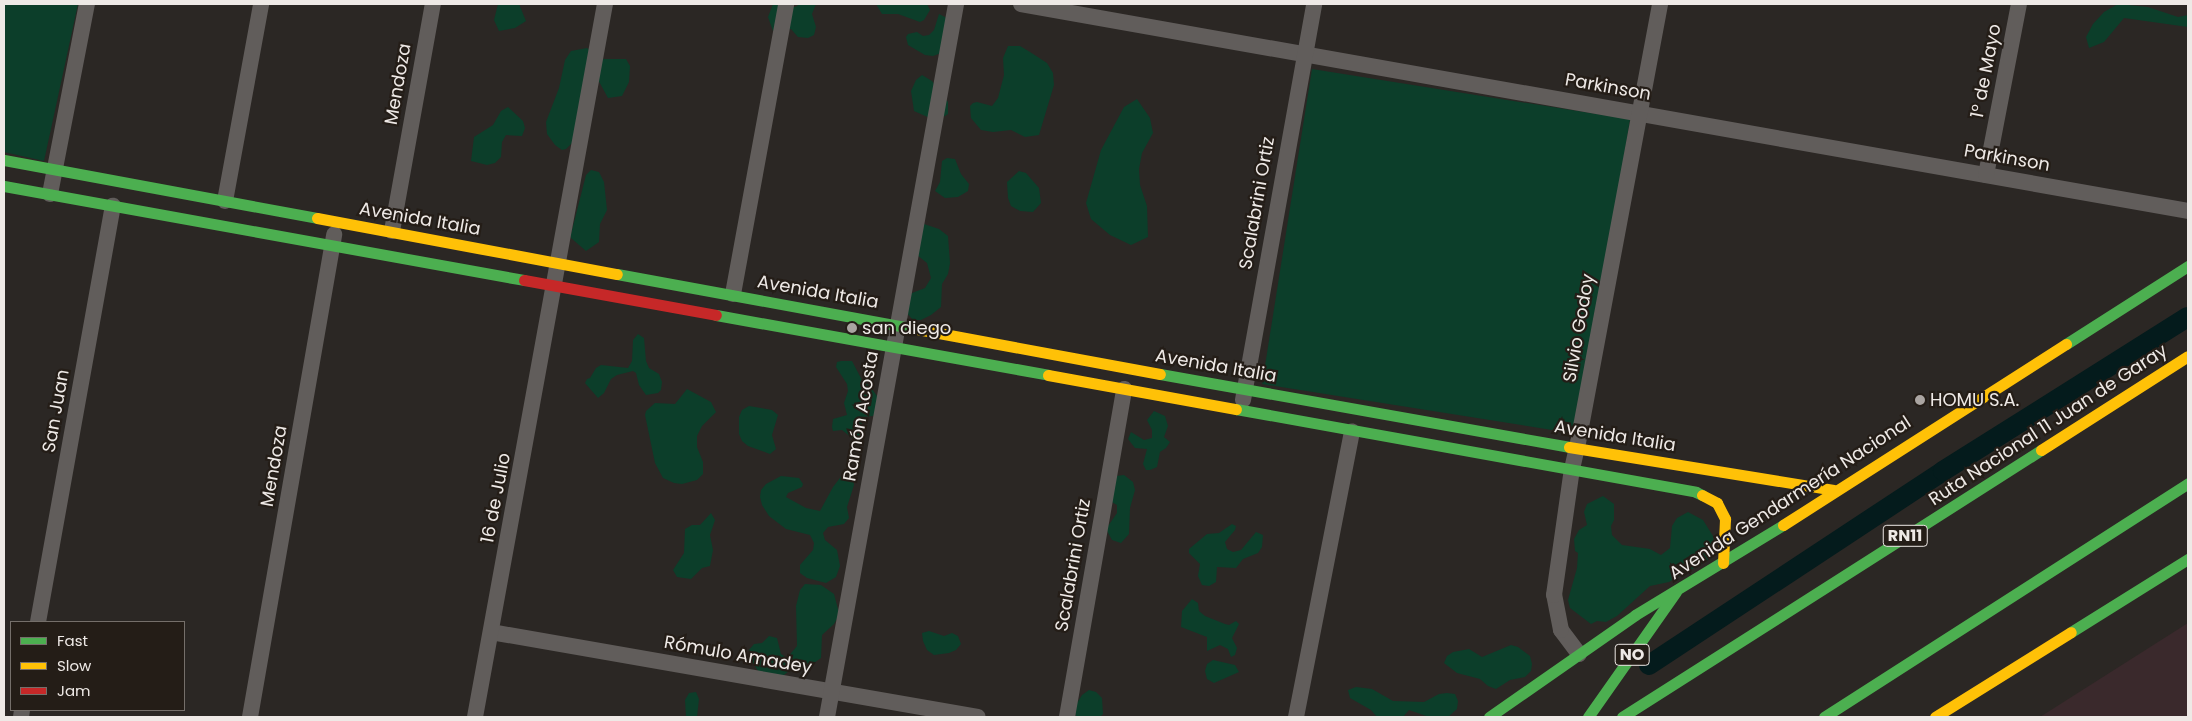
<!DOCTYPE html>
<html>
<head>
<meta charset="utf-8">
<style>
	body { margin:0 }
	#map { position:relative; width:2192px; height:721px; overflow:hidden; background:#2b2724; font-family:Poppins,sans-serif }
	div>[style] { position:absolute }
	.industrial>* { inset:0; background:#3a292c }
	.green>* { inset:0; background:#0c3e2a; transform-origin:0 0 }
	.canal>* { height:20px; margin:-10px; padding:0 10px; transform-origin:10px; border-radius:10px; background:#041b1c }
	.street>* { height:16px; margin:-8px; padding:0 8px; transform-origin:8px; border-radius:8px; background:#615d5b }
	.fast>* { height:11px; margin:-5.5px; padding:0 5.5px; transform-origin:5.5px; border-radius:5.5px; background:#4caf50 }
	.slow>* { height:11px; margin:-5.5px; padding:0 5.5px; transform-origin:5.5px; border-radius:5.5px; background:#ffc107 }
	.jam>* { height:11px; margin:-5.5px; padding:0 5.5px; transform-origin:5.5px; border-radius:5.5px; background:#c62828 }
	.dots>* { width:14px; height:14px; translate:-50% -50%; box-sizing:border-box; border:2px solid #241d17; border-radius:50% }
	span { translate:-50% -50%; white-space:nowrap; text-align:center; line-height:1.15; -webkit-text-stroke:4.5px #241d17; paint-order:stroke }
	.shield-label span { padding:1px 4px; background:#241d17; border:1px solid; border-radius:4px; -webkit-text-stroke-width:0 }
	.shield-label { font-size:16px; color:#eee9e6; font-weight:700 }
	.street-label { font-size:18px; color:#eee9e6 }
	.poi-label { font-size:18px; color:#eee9e6 }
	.left { translate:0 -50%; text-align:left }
	.frame { position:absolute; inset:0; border:5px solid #eee9e6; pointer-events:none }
	.legend { position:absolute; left:10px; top:621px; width:175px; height:90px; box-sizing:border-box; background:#241d17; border:1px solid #756f6a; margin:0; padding:6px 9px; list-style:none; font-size:15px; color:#eee9e6 }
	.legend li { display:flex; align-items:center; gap:10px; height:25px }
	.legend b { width:25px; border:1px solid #756f6a }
</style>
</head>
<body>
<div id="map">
	<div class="industrial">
		<div style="clip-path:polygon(2188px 623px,2188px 717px,2040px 717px)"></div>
	</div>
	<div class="green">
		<div style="clip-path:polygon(4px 4px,78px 4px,44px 161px,4px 152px)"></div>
		<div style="clip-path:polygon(498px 4px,519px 4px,526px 21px,515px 28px,499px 31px,494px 20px)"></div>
		<div style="clip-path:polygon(773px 4px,785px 4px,795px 7px,800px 4px,816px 4px,812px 14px,816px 27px,814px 35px,808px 38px,798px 37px,791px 29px,773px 31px,768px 17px)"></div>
		<div style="clip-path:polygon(876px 4px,927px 4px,930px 10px,924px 20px,920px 22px,898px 14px,882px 14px)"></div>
		<div style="clip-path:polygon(2118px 4px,2148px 7px,2178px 17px,2188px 15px,2188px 27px,2124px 18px,2104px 42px,2089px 48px,2086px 37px,2093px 24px,2104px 12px)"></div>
		<div style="clip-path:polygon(939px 14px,949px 19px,941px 53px,933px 56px,925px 55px,908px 45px,906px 37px,908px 34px,917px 32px,923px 36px,929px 35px,934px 30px)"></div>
		<div style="clip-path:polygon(1008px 46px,1020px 46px,1030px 52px,1047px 63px,1053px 73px,1054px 85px,1039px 135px,1025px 137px,1011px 130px,993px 132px,981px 130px,971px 118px,970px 106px,973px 103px,977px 102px,992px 106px,998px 98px,1004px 75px,1003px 58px)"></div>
		<div style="clip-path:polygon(587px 48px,602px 59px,626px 59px,630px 66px,629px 82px,622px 96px,608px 98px,596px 76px,575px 140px,566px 149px,562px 150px,555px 145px,547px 134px,546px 122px,559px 88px,565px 60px,571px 51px)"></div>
		<div style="left:1312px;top:69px;width:322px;height:319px;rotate:9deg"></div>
		<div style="clip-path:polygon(922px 75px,932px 81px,948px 102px,948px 114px,945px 116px,932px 119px,914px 111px,911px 91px,916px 80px)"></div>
		<div style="clip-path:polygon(1137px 99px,1150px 118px,1153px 133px,1142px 153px,1139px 169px,1140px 185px,1147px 206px,1148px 237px,1131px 245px,1110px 235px,1091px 219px,1086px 203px,1101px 150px,1124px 107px)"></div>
		<div style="clip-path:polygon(508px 107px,523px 121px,525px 128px,522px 136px,506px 135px,502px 142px,501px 157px,495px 163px,487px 165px,471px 161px,474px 137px,493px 125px,501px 111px)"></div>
		<div style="clip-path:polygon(947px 158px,955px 159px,961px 174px,969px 184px,968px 191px,958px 197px,945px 198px,935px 191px,940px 182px,942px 161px)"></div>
		<div style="clip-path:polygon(591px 170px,599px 172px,604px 182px,607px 210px,600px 224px,599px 242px,586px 251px,571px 238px,571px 234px,586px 175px)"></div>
		<div style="clip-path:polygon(1019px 171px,1026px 173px,1039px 188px,1041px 203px,1033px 212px,1020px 211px,1011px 206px,1008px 198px,1007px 182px)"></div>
		<div style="clip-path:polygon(921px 223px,939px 229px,948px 236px,950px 263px,948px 274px,942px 284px,941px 307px,931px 315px,921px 320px,913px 320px,905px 311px,907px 295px,925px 288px,931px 278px,927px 263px,917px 255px)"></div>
		<div style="clip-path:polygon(638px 334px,644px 338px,646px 361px,649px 368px,659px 374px,662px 382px,661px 390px,658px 393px,646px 395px,639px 385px,636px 373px,633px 371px,617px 375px,611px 379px,604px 393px,598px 398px,585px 383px,587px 379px,590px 378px,596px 368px,601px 365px,628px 368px,632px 361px,633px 340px)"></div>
		<div style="clip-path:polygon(841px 361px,852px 361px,863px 382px,870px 386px,877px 396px,877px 410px,873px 416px,861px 417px,859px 420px,866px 429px,859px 438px,852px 438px,842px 430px,833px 431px,832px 427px,833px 419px,847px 415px,844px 403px,848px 391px,847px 384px,836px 367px,837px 362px)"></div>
		<div style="clip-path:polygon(687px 389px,711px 402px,716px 412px,702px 426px,697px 436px,697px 447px,703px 462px,703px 474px,697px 480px,682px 484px,674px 483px,663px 478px,655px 463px,645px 415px,646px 411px,655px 403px,675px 404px)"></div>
		<div style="clip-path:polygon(749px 406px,772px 410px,778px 415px,772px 435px,776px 449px,770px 454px,748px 446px,742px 441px,739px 434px,739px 417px,742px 410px)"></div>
		<div style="clip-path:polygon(1154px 411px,1165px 416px,1168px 426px,1164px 437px,1170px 442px,1166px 448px,1160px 452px,1157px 467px,1150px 470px,1146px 470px,1143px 464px,1147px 449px,1135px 448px,1128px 439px,1131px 432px,1144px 440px,1152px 438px,1152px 430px,1147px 420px)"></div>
		<div style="clip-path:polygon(843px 474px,853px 478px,854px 485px,847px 507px,849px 518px,844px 524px,828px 527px,823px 533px,825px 540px,837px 550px,840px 566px,836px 577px,826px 583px,807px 578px,800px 573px,800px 565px,813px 550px,814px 543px,810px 535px,786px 529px,769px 516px,762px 505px,760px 497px,761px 490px,766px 484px,781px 476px,799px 478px,803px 484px,802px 487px,788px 493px,786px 497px,806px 508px,820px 511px,833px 487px)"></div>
		<div style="clip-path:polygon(1124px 475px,1133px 482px,1135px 490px,1130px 508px,1129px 534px,1121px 543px,1112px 540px,1106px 529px,1117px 513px,1117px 505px,1110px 501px,1116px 476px)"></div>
		<div style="clip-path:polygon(1603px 496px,1614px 504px,1614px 520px,1611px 526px,1612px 535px,1622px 545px,1650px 549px,1661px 555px,1670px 548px,1672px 526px,1677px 518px,1688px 512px,1703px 520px,1713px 536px,1715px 548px,1712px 558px,1669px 582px,1650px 586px,1617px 616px,1606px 622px,1597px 621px,1591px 624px,1570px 608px,1568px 600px,1577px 568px,1578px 553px,1575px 551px,1574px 539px,1579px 530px,1587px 525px,1584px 512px,1587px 504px)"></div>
		<div style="clip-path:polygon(711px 513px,715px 520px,710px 535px,713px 550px,710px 566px,702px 568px,691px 579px,677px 577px,673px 570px,684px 553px,685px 529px,692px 525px,700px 525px)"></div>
		<div style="clip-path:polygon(1232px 524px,1236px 526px,1235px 530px,1225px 542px,1227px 549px,1233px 552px,1241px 550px,1256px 532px,1263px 535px,1262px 547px,1258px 553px,1243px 559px,1236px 568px,1217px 567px,1216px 582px,1209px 586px,1202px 585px,1198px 576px,1200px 564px,1189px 553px,1189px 549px,1207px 534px,1219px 533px)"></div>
		<div style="clip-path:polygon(805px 584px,821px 585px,834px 594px,838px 609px,838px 617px,834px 624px,822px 635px,821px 658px,814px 663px,798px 664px,780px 678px,758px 671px,750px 658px,749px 650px,754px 644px,762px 643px,769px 636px,777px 638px,781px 654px,787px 658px,797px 646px,796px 606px,800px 590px)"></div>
		<div style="clip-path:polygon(1192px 599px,1198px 603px,1199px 611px,1205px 616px,1225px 624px,1229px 625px,1236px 621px,1239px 624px,1232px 638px,1237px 648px,1235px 655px,1231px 657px,1228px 649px,1220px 645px,1207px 651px,1207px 637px,1181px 627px,1182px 611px)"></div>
		<div style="clip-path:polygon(929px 631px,944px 636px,952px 633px,958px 636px,961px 644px,956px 650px,949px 653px,934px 655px,927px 650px,923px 641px,922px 633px)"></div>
		<div style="clip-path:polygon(1511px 645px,1518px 647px,1530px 656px,1532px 664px,1531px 671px,1525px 677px,1510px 680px,1496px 689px,1488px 686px,1480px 679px,1457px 673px,1444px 663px,1447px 656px,1453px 652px,1469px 649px,1482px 657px)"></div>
		<div style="clip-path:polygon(1213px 660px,1235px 665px,1239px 672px,1214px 683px,1207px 679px,1205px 671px,1207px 664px)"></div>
		<div style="clip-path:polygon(1356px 687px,1372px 689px,1393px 701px,1424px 702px,1439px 694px,1447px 693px,1455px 694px,1458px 701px,1457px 709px,1448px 717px,1429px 717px,1409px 710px,1403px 717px,1377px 717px,1371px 710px,1350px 698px,1348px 690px)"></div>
		<div style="clip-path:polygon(1089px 690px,1096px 692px,1102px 698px,1103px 714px,1100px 717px,1076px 717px,1074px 708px,1082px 695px)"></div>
		<div style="clip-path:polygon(696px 692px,699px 699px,697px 717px,686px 717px,685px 700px,689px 693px)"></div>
	</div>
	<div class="canal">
		<div style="left:1649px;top:665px;width:352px;rotate:-33.4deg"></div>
		<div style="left:1943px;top:471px;width:289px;rotate:-32.2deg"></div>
	</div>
	<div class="street">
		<div style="left:1021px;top:4px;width:1185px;rotate:10.06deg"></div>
		<div style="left:1986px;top:175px;width:174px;rotate:-79.1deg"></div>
		<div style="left:50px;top:194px;width:194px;rotate:-79deg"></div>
		<div style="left:225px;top:201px;width:200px;rotate:-79.6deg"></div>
		<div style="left:392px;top:231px;width:231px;rotate:-79.8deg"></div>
		<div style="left:733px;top:294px;width:295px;rotate:-79.6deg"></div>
		<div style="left:1243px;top:400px;width:402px;rotate:-79.8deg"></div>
		<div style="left:38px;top:622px;width:423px;rotate:-79.8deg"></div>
		<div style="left:491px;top:632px;width:494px;rotate:9.9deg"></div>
		<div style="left:1579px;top:654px;width:30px;rotate:-127deg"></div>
		<div style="left:1561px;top:630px;width:36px;rotate:-101deg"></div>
		<div style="left:1554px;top:595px;width:127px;rotate:-81.9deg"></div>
		<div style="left:1572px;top:469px;width:22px;rotate:-77deg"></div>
		<div style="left:1577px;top:448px;width:452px;rotate:-79.4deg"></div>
		<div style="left:21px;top:717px;width:7px;rotate:-82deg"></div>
		<div style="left:250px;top:717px;width:490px;rotate:-80.1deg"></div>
		<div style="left:475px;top:717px;width:725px;rotate:-79.67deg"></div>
		<div style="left:827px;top:717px;width:725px;rotate:-79.74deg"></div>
		<div style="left:1067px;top:717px;width:333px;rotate:-80.1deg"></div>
		<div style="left:1296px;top:717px;width:291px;rotate:-78.9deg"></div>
	</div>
	<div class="fast">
		<div style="left:4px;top:160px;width:318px;rotate:10.5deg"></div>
		<div style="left:4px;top:186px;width:528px;rotate:10.25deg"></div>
		<div style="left:617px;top:274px;width:305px;rotate:10.4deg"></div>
		<div style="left:716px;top:315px;width:337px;rotate:10.2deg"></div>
		<div style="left:2066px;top:344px;width:145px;rotate:-32.6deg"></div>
		<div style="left:1160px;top:374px;width:415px;rotate:10.1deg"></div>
		<div style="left:1236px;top:409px;width:467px;rotate:10.2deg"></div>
		<div style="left:1696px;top:492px;width:7px;rotate:27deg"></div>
		<div style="left:2071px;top:632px;width:138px;rotate:-32deg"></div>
		<div style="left:1489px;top:717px;width:178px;rotate:-34.9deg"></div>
		<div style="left:1635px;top:615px;width:173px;rotate:-31.3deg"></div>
		<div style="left:1588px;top:717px;width:153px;rotate:-54.9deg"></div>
		<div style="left:1622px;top:717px;width:497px;rotate:-32.5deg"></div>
		<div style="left:1824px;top:717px;width:433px;rotate:-32.7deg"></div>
	</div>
	<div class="slow">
		<div style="left:317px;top:218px;width:305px;rotate:10.6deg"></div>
		<div style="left:917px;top:329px;width:247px;rotate:10.5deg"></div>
		<div style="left:1048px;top:375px;width:191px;rotate:10.3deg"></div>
		<div style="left:1569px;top:447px;width:268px;rotate:9.2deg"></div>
		<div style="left:2041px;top:450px;width:174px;rotate:-32.6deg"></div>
		<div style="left:1702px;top:495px;width:17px;rotate:28deg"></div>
		<div style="left:1717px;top:503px;width:18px;rotate:63deg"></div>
		<div style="left:1725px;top:519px;width:44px;rotate:92.6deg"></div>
		<div style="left:1783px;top:525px;width:336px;rotate:-32.6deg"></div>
		<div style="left:1935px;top:717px;width:160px;rotate:-32deg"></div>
	</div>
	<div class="jam">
		<div style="left:524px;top:280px;width:195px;rotate:10.3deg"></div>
	</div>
	<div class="dots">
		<div style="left:852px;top:328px;background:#aaa5a2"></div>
		<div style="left:1920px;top:400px;background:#aaa5a2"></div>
	</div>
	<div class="shield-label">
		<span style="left:1905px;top:536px">RN11</span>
		<span style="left:1632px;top:655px">NO</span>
	</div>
	<div class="street-label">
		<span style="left:1986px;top:71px;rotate:-79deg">1° de Mayo</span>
		<span style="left:398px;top:84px;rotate:-80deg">Mendoza</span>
		<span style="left:1608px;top:87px;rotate:10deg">Parkinson</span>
		<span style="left:2007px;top:158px;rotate:10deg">Parkinson</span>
		<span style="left:1257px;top:203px;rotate:-80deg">Scalabrini Ortiz</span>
		<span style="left:420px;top:219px;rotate:10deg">Avenida Italia</span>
		<span style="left:818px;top:292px;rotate:10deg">Avenida Italia</span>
		<span style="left:1579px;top:328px;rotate:-80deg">Silvio Godoy</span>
		<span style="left:1216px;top:366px;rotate:10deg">Avenida Italia</span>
		<span style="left:56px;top:411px;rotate:-80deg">San Juan</span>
		<span style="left:861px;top:416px;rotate:-80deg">Ramón Acosta</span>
		<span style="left:2048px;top:425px;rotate:-33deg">Ruta Nacional 11 Juan de Garay</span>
		<span style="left:1615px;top:436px;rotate:9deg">Avenida Italia</span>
		<span style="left:274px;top:466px;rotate:-80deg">Mendoza</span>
		<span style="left:496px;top:498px;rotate:-79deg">16 de Julio</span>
		<span style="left:1790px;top:498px;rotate:-33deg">Avenida Gendarmería Nacional</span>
		<span style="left:1073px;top:565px;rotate:-80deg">Scalabrini Ortiz</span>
		<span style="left:738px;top:655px;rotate:10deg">Rómulo Amadey</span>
	</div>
	<div class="poi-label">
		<span class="left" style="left:862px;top:328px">san diego</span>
		<span class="left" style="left:1930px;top:400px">HOMU S.A.</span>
	</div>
	<div class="frame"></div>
	<ul class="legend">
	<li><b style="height:6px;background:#4caf50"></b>Fast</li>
	<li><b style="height:6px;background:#ffc107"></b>Slow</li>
	<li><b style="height:6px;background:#c62828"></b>Jam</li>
	</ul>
</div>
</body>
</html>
